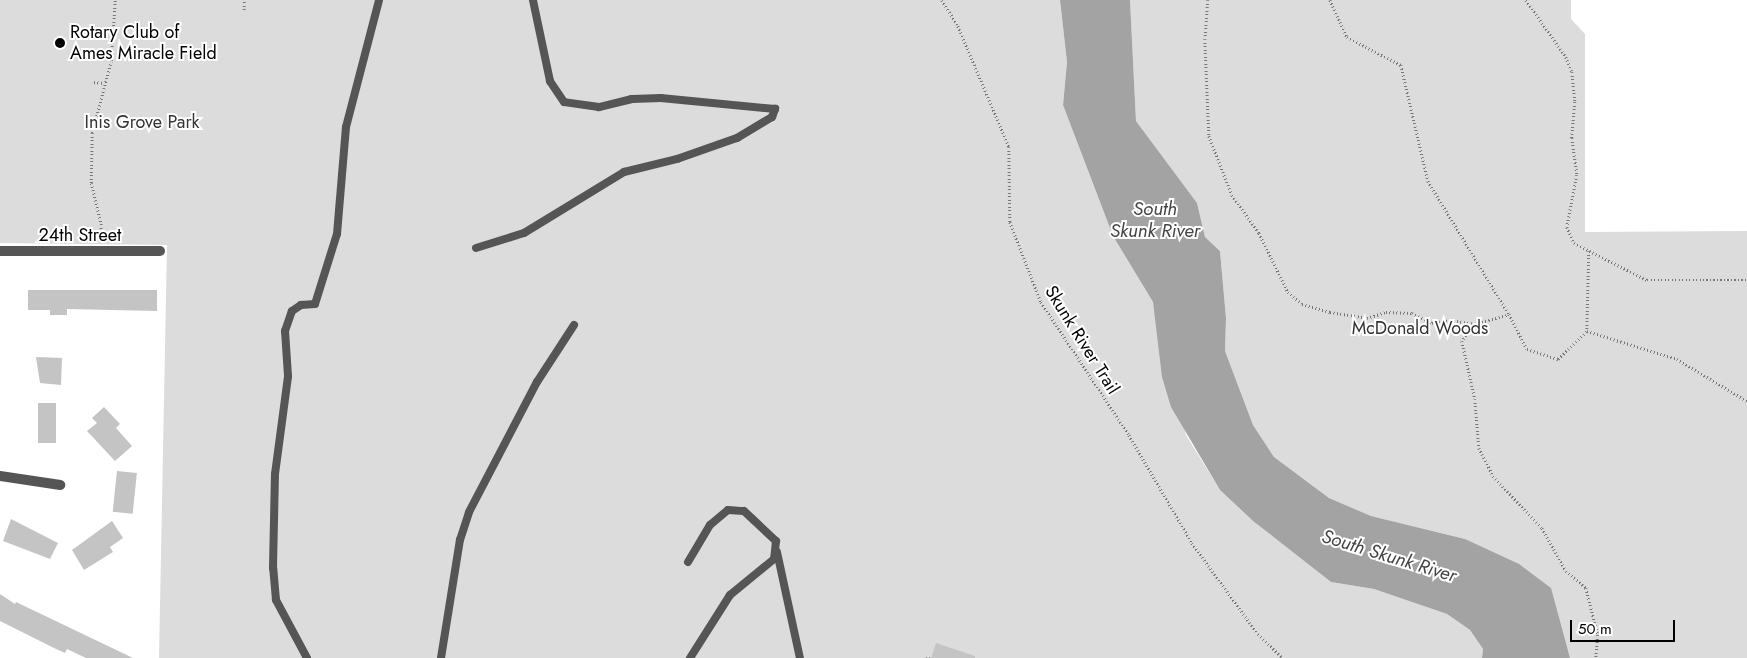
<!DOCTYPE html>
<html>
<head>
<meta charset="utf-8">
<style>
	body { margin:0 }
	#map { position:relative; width:1747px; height:658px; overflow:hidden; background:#fff; font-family:Jost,sans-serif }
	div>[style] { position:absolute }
	.green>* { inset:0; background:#dcdcdc }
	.water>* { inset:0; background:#a3a3a3 }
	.building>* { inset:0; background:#c4c4c4; transform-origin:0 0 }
	.path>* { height:2.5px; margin-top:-1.25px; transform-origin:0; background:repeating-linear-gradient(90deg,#777 0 1px,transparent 0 3.5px) }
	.lane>* { height:8px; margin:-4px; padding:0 4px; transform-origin:4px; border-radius:4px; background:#555 }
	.street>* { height:10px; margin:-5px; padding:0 5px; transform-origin:5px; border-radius:5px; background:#555 }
	.dots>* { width:14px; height:14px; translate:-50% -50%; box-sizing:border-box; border:2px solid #fff; border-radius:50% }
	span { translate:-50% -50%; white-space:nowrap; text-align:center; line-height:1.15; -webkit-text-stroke:4px #fff; paint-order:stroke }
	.poi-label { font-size:18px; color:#000 }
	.left { translate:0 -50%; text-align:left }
	.park-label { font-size:18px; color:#333 }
	.street-label { font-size:18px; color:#000 }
	.water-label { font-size:19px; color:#444; font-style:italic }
	.scale { position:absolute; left:1570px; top:620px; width:105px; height:22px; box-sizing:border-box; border:2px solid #000; border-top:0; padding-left:6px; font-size:15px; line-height:18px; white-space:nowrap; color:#000; -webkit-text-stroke:4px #fff; paint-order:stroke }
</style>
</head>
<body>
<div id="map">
	<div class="green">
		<div style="clip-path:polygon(0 0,1060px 0,1067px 62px,1063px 105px,1113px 236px,1153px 302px,1159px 336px,1186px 435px,1220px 490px,1253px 521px,1331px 582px,1374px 589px,1447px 614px,1470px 630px,1483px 649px,1482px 658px,159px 658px,167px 245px,0 243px)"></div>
		<div style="clip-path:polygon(1130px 0,1571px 0,1571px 19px,1585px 34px,1585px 232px,1747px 231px,1747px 658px,1570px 658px,1561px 628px,1465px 539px,1371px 516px,1329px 498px,1274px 457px,1253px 425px,1225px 351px,1226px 318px,1220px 251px,1205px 237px,1197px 203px,1136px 121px)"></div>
	</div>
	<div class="water">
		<div style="clip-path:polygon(1060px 0,1130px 0,1136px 121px,1197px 203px,1205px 237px,1220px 251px,1226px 318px,1225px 351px,1253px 425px,1274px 457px,1329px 498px,1371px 516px,1465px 539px,1519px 564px,1551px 588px,1570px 658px,1482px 658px,1483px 649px,1470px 630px,1447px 614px,1374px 589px,1331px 582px,1253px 521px,1220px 490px,1171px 407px,1162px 377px,1153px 302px,1113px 236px,1063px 105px,1067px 62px)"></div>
	</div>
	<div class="building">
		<div style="clip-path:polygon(28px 290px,157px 290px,157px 311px,67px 309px,67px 315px,50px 315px,50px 310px,28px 310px)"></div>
		<div style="clip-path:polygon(36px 357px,62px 358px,61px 385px,40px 383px)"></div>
		<div style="left:38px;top:403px;width:18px;height:40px"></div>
		<div style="clip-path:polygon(104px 407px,120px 424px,116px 428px,132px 446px,115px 461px,87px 431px,97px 423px,92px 418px)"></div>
		<div style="left:117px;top:471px;width:20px;height:41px;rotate:6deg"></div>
		<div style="clip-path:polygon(11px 519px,58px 543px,50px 559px,3px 541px)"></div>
		<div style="clip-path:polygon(112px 521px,123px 538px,110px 547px,113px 552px,84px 570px,72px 550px)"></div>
		<div style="clip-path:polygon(0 594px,15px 604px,16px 602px,133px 658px,86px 658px,67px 649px,65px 653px,54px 648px,0 621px)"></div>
		<div style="clip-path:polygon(936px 643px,975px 656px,975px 658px,931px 658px)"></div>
	</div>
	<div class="path">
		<div style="left:942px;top:0;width:31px;rotate:58deg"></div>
		<div style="left:958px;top:26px;width:131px;rotate:67.1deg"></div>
		<div style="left:1009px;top:147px;width:75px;rotate:89.2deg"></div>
		<div style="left:1010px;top:222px;width:86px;rotate:68.8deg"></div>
		<div style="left:1041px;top:302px;width:159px;rotate:56.5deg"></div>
		<div style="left:1129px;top:435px;width:125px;rotate:59.7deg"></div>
		<div style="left:1192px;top:543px;width:112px;rotate:54deg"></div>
		<div style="left:1258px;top:634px;width:35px;rotate:44deg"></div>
		<div style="left:1208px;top:0;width:39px;rotate:94deg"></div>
		<div style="left:1205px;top:39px;width:97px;rotate:87.6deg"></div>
		<div style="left:1209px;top:136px;width:63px;rotate:68.7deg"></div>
		<div style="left:1232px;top:195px;width:47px;rotate:54.6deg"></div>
		<div style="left:1259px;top:233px;width:66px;rotate:63.8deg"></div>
		<div style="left:1288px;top:292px;width:18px;rotate:41deg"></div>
		<div style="left:1302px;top:304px;width:29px;rotate:16deg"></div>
		<div style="left:1330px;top:312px;width:37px;rotate:9deg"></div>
		<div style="left:1367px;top:318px;width:20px;rotate:-18deg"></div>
		<div style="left:1386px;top:312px;width:26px;rotate:2deg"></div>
		<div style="left:1412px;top:313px;width:22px;rotate:27deg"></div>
		<div style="left:1432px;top:323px;width:18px;rotate:-9deg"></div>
		<div style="left:1450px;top:320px;width:24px;rotate:9deg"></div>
		<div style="left:1474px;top:324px;width:21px;rotate:125deg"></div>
		<div style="left:1462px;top:341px;width:59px;rotate:77.4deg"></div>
		<div style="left:1475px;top:399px;width:49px;rotate:85.3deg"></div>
		<div style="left:1479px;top:448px;width:31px;rotate:63deg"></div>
		<div style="left:1493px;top:476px;width:71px;rotate:46.7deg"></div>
		<div style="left:1542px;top:528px;width:49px;rotate:60.8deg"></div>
		<div style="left:1566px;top:571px;width:26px;rotate:40deg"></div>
		<div style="left:1586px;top:588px;width:49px;rotate:75.7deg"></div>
		<div style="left:1598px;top:635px;width:23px;rotate:95deg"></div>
		<div style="left:1330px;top:0;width:41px;rotate:65.3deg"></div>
		<div style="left:1347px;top:37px;width:61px;rotate:27.4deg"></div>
		<div style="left:1401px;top:65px;width:119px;rotate:76.9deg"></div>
		<div style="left:1428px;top:181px;width:156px;rotate:58.7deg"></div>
		<div style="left:1526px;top:0;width:70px;rotate:54.9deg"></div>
		<div style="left:1566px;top:57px;width:16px;rotate:68deg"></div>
		<div style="left:1572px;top:72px;width:30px;rotate:84deg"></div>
		<div style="left:1575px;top:102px;width:36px;rotate:95deg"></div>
		<div style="left:1572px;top:138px;width:37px;rotate:82deg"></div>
		<div style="left:1577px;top:175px;width:53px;rotate:100.9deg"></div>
		<div style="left:1567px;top:227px;width:17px;rotate:66deg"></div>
		<div style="left:1574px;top:243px;width:82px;rotate:26.9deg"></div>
		<div style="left:1647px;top:280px;width:100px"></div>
		<div style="left:244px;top:10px;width:10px;rotate:-90deg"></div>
		<div style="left:94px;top:82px;width:10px;rotate:6deg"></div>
		<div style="left:100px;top:239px;width:14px;rotate:-86deg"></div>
		<div style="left:101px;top:225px;width:43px;rotate:-103.4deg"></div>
		<div style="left:91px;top:183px;width:50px;rotate:-88.9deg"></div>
		<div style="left:92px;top:133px;width:74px;rotate:-75.2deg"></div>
		<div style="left:111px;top:61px;width:61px;rotate:-86.2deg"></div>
		<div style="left:1589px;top:251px;width:80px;rotate:91.4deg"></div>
		<div style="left:1587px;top:331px;width:94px;rotate:17.3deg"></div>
		<div style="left:1677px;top:359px;width:82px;rotate:31deg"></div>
		<div style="left:1475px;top:324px;width:35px;rotate:-16deg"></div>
		<div style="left:1509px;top:314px;width:39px;rotate:63deg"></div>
		<div style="left:1527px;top:349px;width:33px;rotate:18deg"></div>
		<div style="left:1558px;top:359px;width:40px;rotate:-44deg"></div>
		<div style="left:926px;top:658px;width:5px"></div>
	</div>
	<div class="lane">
		<div style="left:476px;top:248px;width:50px;rotate:-17.4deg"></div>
		<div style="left:524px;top:233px;width:117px;rotate:-31.4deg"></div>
		<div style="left:624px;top:172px;width:55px;rotate:-13.8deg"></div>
		<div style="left:677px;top:159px;width:64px;rotate:-19.3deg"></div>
		<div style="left:737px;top:138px;width:41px;rotate:-31deg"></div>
		<div style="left:772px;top:117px;width:9px;rotate:-69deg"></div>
		<div style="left:775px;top:109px;width:115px;rotate:-174.5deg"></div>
		<div style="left:661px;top:98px;width:29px;rotate:178deg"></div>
		<div style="left:632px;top:99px;width:34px;rotate:166deg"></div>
		<div style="left:599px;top:107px;width:35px;rotate:-172deg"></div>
		<div style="left:564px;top:102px;width:25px;rotate:-124deg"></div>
		<div style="left:550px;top:81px;width:83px;rotate:-101.9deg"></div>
		<div style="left:777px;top:552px;width:108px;rotate:77.8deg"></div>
		<div style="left:688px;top:562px;width:43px;rotate:-59.3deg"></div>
		<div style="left:710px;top:525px;width:23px;rotate:-40deg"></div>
		<div style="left:728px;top:510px;width:16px;rotate:4deg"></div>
		<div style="left:744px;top:511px;width:44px;rotate:43.2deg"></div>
		<div style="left:776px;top:541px;width:18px;rotate:96deg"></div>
		<div style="left:774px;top:559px;width:57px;rotate:140.7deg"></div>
		<div style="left:730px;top:595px;width:75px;rotate:122.4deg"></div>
		<div style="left:307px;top:658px;width:66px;rotate:-118.1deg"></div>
		<div style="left:276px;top:600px;width:32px;rotate:-95deg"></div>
		<div style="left:273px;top:568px;width:94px;rotate:-88.8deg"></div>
		<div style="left:275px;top:474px;width:99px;rotate:-82.4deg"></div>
		<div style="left:288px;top:376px;width:45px;rotate:-93.8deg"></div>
		<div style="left:285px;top:331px;width:21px;rotate:-71deg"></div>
		<div style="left:292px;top:311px;width:11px;rotate:-34deg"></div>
		<div style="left:301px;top:305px;width:14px;rotate:-4deg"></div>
		<div style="left:315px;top:304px;width:73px;rotate:-72.6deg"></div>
		<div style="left:337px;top:234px;width:107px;rotate:-85.2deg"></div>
		<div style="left:346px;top:127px;width:131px;rotate:-75.4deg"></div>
		<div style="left:441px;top:658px;width:120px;rotate:-80.9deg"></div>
		<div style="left:460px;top:540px;width:29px;rotate:-72deg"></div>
		<div style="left:469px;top:512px;width:147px;rotate:-62.4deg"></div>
		<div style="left:537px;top:382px;width:68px;rotate:-57deg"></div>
	</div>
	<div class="street">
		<div style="left:0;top:251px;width:160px"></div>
		<div style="left:0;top:476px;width:61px;rotate:8.5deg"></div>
	</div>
	<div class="dots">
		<div style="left:60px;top:43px;background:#000"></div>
	</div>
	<div class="poi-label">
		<span class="left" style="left:70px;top:43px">Rotary Club of<br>Ames Miracle Field</span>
	</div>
	<div class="park-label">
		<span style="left:142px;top:122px">Inis Grove Park</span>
		<span style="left:1420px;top:328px">McDonald Woods</span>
	</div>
	<div class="street-label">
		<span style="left:80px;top:235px">24th Street</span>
		<span style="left:1082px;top:340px;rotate:58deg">Skunk River Trail</span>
	</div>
	<div class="water-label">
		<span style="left:1155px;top:220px">South<br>Skunk River</span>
		<span style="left:1389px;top:556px;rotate:17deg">South Skunk River</span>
	</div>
	<div class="scale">50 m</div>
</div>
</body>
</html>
